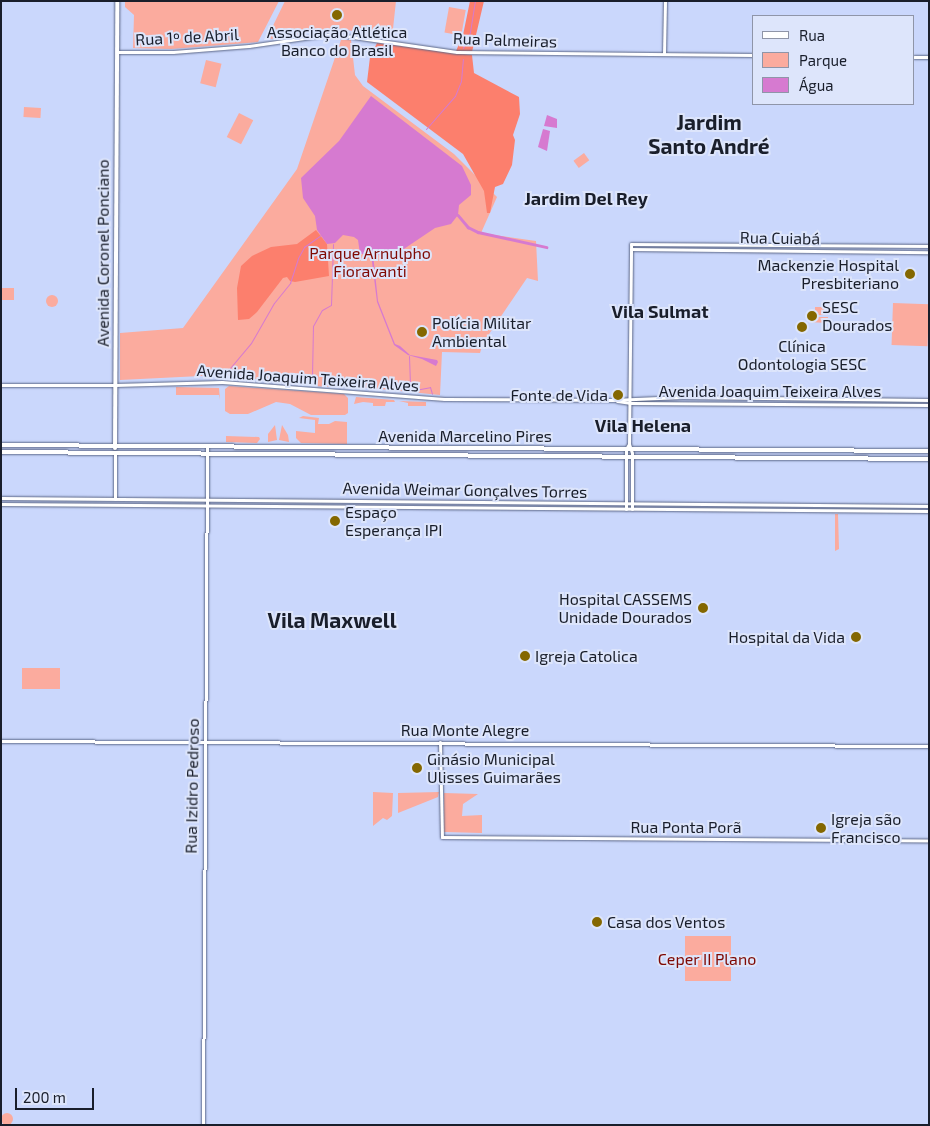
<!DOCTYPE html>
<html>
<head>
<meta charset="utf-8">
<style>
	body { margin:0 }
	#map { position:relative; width:930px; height:1126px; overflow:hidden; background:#cad7fc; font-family:"Exo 2",sans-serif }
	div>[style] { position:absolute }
	.green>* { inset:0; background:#fbab9e; transform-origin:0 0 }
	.round { border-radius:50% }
	.forest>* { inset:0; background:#fc7f6d }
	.water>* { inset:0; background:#d67ad0 }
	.stream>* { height:1px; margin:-0.5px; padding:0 0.5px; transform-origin:0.5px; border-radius:0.5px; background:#d67ad0 }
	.canal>* { height:2.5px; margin:-1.25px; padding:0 1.25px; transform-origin:1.25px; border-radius:1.25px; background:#d67ad0 }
	.roads { filter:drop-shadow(0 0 1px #5b6686) drop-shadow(0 0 1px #5b6686) }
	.tertiary>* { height:3px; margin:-1.5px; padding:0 1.5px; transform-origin:1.5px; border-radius:1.5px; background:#fff }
	.secondary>* { height:3px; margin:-1.5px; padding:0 1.5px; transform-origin:1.5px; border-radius:1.5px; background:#fff }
	.primary>* { height:4px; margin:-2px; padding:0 2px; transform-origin:2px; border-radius:2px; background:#fff }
	.dots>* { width:14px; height:14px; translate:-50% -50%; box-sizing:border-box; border:2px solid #dde5fb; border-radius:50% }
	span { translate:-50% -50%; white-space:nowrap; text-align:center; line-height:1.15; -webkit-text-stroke:4px #dde5fb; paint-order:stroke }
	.poi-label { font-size:16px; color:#191e2b }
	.right { translate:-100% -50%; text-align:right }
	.left { translate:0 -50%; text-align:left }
	.street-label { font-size:16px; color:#191e2b }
	.park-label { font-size:16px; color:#7f0903 }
	.neighbourhood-label { font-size:18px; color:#191e2b; font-weight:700 }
	.district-label { font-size:21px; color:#191e2b; font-weight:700 }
	.frame { position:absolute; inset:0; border:2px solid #191e2b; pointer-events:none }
	.legend { position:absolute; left:752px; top:15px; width:162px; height:90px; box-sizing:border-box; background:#dde5fb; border:1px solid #8f95a8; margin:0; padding:6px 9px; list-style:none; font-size:15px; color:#191e2b }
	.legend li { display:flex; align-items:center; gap:10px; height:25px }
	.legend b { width:25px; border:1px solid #8f95a8 }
	.scale { position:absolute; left:15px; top:1088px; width:79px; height:22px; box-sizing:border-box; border:2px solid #191e2b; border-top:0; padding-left:6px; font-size:15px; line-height:18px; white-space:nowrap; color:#191e2b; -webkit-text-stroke:4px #dde5fb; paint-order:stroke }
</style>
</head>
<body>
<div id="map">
	<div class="green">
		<div style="clip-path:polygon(125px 1px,279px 1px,258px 42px,171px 49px,133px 48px,134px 15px,125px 7px)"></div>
		<div style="clip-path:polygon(285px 1px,396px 1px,392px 38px,336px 28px,271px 39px,268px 36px)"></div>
		<div style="left:449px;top:7px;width:17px;height:26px;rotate:10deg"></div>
		<div style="clip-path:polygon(341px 40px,351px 40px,355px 75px,363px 86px,454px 154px,497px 197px,481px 233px,536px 241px,538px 281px,527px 278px,483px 343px,480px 353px,442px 352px,440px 395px,350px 386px,325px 387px,221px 375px,120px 380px,120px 333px,183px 328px,297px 169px)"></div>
		<div style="left:206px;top:60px;width:16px;height:24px;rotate:14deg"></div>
		<div style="left:24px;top:107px;width:17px;height:10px;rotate:3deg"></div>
		<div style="left:239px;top:113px;width:16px;height:27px;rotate:27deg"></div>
		<div style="left:584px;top:153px;width:9px;height:13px;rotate:54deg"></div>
		<div style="left:1px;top:288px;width:13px;height:12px"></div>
		<div class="round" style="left:46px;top:295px;width:12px;height:12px"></div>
		<div style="left:893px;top:303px;width:36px;height:42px;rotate:2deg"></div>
		<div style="left:815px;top:307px;width:13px;height:8px"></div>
		<div style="clip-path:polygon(809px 317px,828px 317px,828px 323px,808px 322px)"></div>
		<div style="clip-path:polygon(229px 386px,344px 394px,348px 398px,348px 413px,345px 415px,311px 415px,290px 404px,276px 402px,248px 414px,230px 414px,225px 411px,225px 389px)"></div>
		<div style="clip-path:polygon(176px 387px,219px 388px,220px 400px,219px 395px,176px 395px)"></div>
		<div style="clip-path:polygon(356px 397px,394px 400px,395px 402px,386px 402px,385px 406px,373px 406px,373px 403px,363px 402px,354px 404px)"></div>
		<div style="clip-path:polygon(399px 401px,426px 402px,426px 406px,408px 406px,408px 403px)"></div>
		<div style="clip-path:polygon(303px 416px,319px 418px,318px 424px,329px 424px,335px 421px,347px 422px,347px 444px,301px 443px,296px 438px,296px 431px,315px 433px,315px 420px,299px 418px)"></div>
		<div style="clip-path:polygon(275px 425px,277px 440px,268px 442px,268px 434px)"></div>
		<div style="clip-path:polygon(282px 425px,288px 435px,289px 442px,279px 440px)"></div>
		<div style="clip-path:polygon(226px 436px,259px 437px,260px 439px,257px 443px,226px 442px)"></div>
		<div style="clip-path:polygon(835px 514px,838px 514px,839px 549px,835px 551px)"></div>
		<div style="left:22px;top:668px;width:38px;height:21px"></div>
		<div style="clip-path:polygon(373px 792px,393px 793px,392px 816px,387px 820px,383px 818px,373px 826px)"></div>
		<div style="clip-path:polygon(439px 792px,438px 797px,398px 813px,398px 793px)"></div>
		<div style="clip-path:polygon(444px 793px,478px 794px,463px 804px,462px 816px,482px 815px,482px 833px,444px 832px)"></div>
		<div style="left:685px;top:936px;width:46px;height:45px"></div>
		<div class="round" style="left:1px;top:1113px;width:12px;height:12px"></div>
	</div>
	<div class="forest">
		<div style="clip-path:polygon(470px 1px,484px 1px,472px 52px,456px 51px,463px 35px)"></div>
		<div style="clip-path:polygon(377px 43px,472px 55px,474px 73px,519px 97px,520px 114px,513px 135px,515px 140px,512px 165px,503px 184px,495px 187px,490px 213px,487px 213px,484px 191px,463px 154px,367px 82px,370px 57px)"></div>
		<div style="clip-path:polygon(316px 230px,327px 244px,329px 276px,295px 282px,290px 281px,287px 277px,283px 278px,257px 312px,249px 319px,238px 320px,237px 288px,241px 266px,252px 256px,271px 247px,297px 244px)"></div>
	</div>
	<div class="water">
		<div style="clip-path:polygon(371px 96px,462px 166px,471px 185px,471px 195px,459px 205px,458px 215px,451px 224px,435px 228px,392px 257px,373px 254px,378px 301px,395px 344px,400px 346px,410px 355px,437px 360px,438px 362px,436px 366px,422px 359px,408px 355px,394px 345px,377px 302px,371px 254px,360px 254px,358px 240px,354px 237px,343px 235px,335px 243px,327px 244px,317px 230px,315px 216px,303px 198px,301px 178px,339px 141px)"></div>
		<div style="clip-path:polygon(547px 115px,557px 119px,557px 128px,544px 126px)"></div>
		<div style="clip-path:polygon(543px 129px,550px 131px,547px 151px,538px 147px)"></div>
	</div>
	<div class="stream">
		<div style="left:463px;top:48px;width:17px;rotate:-66deg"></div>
		<div style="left:470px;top:32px;width:31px;rotate:-81deg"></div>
		<div style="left:426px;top:129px;width:44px;rotate:-48.7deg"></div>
		<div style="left:455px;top:96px;width:16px;rotate:-68deg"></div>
		<div style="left:461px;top:81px;width:22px;rotate:-85deg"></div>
		<div style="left:409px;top:356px;width:32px;rotate:88deg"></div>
		<div style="left:410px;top:388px;width:5px;rotate:22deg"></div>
		<div style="left:415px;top:390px;width:15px;rotate:-11deg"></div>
		<div style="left:430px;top:387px;width:7px;rotate:74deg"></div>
		<div style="left:225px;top:374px;width:40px;rotate:-50deg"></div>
		<div style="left:251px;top:343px;width:46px;rotate:-60.1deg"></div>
		<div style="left:274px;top:303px;width:26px;rotate:-51deg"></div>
		<div style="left:290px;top:283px;width:26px;rotate:-72deg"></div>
		<div style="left:298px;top:258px;width:13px;rotate:-61deg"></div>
		<div style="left:304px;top:247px;width:21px;rotate:-35deg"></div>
		<div style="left:312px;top:377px;width:51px;rotate:-88.9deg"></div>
		<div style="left:313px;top:326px;width:18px;rotate:-61deg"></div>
		<div style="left:322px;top:310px;width:10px;rotate:-29deg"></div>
		<div style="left:331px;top:305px;width:61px;rotate:-88.1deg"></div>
	</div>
	<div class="canal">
		<div style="left:458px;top:215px;width:16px;rotate:50deg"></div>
		<div style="left:468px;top:227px;width:11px;rotate:27deg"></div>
		<div style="left:478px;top:232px;width:70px;rotate:12.4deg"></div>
	</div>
	<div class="roads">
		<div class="tertiary">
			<div style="left:117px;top:52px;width:56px"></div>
			<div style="left:173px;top:52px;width:76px;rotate:-4.5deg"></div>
			<div style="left:249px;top:46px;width:84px;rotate:-8.2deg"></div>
			<div style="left:332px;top:34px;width:126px;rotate:8.2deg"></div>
			<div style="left:457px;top:52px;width:297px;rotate:0.6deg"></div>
			<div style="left:664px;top:54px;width:53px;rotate:-88.9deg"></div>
			<div style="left:914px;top:57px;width:15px"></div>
			<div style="left:631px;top:249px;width:298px;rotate:0.6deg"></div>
			<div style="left:1px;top:385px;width:114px"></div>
			<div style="left:626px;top:509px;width:60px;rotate:-90deg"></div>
			<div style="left:626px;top:449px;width:6px;rotate:-59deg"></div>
			<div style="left:632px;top:509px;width:56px;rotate:-90deg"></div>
			<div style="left:632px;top:453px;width:9px;rotate:-108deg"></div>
			<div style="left:629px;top:444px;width:200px;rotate:-89.4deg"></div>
			<div style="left:631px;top:244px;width:298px;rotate:0.4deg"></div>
			<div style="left:1px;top:741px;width:928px;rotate:0.31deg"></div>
			<div style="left:440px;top:742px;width:95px;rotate:88.8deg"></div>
			<div style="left:442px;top:837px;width:487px;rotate:0.4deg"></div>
			<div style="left:203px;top:1125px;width:678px;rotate:-89.66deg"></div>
		</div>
		<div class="secondary">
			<div style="left:115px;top:385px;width:107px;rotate:-1.6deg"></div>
			<div style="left:222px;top:382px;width:223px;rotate:4.4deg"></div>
			<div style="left:444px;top:399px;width:168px;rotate:0.3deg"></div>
			<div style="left:612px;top:400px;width:70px;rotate:-2.5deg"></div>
			<div style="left:682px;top:397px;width:247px;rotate:0.7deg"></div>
			<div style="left:617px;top:401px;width:14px;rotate:8deg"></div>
			<div style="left:631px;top:403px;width:298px;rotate:0.4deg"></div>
			<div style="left:1px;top:498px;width:928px;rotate:0.49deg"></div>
			<div style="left:115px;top:499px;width:47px;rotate:-90deg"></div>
			<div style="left:1px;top:504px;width:928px;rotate:0.43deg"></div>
		</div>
		<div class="primary">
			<div style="left:1px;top:445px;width:928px;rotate:0.37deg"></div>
			<div style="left:115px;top:448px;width:447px;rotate:-89.7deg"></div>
			<div style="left:1px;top:452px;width:928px;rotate:0.43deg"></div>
		</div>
	</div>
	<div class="dots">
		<div style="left:337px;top:15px;background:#846700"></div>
		<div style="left:910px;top:274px;background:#846700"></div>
		<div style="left:812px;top:316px;background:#846700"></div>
		<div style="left:802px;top:327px;background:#846700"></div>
		<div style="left:422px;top:332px;background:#846700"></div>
		<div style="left:618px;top:395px;background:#846700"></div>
		<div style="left:335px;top:521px;background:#846700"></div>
		<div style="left:703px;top:608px;background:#846700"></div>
		<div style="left:856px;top:637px;background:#846700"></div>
		<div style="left:525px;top:656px;background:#846700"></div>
		<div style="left:417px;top:768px;background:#846700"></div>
		<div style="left:821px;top:828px;background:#846700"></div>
		<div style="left:597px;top:922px;background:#846700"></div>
	</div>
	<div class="poi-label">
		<span style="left:337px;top:41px">Associação Atlética<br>Banco do Brasil</span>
		<span class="right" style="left:899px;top:274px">Mackenzie Hospital<br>Presbiteriano</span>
		<span class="left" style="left:822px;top:316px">SESC<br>Dourados</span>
		<span class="left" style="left:432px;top:332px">Polícia Militar<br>Ambiental</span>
		<span style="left:802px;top:355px">Clínica<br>Odontologia SESC</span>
		<span class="right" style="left:608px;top:395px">Fonte de Vida</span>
		<span class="left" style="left:345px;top:521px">Espaço<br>Esperança IPI</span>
		<span class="right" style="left:692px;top:608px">Hospital CASSEMS<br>Unidade Dourados</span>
		<span class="right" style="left:845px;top:637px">Hospital da Vida</span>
		<span class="left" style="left:535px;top:656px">Igreja Catolica</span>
		<span class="left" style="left:427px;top:768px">Ginásio Municipal<br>Ulisses Guimarães</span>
		<span class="left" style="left:831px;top:828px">Igreja são<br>Francisco</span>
		<span class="left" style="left:607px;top:922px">Casa dos Ventos</span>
	</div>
	<div class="street-label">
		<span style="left:187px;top:37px;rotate:-3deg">Rua 1º de Abril</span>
		<span style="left:505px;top:40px;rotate:2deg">Rua Palmeiras</span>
		<span style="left:780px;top:238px;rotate:1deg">Rua Cuiabá</span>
		<span style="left:103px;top:253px;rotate:-90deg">Avenida Coronel Ponciano</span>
		<span style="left:308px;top:378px;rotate:4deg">Avenida Joaquim Teixeira Alves</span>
		<span style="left:770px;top:391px">Avenida Joaquim Teixeira Alves</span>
		<span style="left:465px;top:436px">Avenida Marcelino Pires</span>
		<span style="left:465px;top:490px;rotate:1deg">Avenida Weimar Gonçalves Torres</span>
		<span style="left:465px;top:730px">Rua Monte Alegre</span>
		<span style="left:192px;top:786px;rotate:-89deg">Rua Izidro Pedroso</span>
		<span style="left:686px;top:827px">Rua Ponta Porã</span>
	</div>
	<div class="park-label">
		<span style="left:370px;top:262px">Parque Arnulpho<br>Fioravanti</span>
		<span style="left:707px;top:959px">Ceper II Plano</span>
	</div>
	<div class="neighbourhood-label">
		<span style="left:586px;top:198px">Jardim Del Rey</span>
		<span style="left:660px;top:311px">Vila Sulmat</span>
		<span style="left:643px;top:425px">Vila Helena</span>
	</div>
	<div class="district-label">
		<span style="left:709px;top:134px">Jardim<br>Santo André</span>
		<span style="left:332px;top:620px">Vila Maxwell</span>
	</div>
	<div class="frame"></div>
	<ul class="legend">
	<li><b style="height:6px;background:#fff"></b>Rua</li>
	<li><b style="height:14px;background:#fbab9e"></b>Parque</li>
	<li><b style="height:14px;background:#d67ad0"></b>Água</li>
	</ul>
	<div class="scale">200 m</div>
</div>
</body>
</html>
